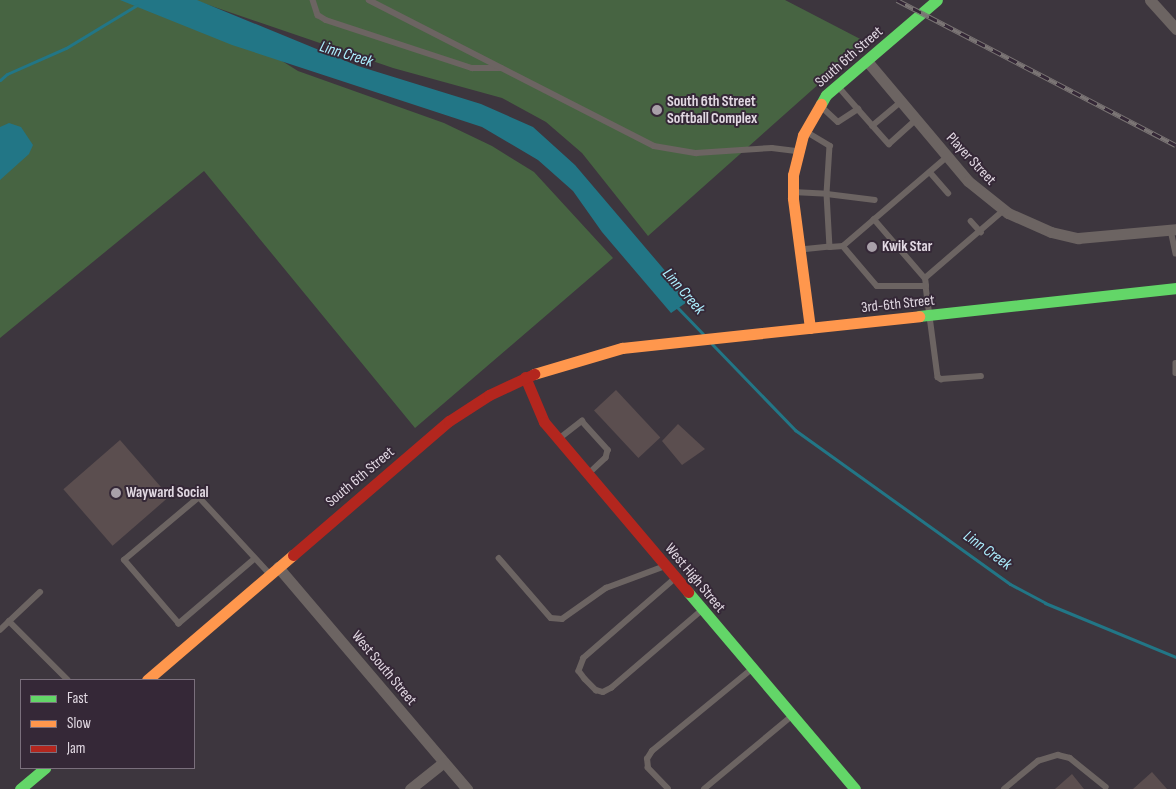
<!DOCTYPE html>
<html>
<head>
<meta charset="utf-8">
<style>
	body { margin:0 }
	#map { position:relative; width:1176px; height:789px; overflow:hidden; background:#3d363e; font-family:"Sofia Sans Condensed",sans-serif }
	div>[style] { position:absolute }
	.green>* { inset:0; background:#476442 }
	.water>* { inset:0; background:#227686 }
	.stream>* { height:3px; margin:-1.5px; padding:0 1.5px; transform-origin:1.5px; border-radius:1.5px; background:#227686 }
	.building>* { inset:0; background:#5b4e4f; transform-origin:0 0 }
	.lane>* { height:5.5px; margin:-2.75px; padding:0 2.75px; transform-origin:2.75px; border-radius:2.75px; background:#6c6462 }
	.street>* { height:11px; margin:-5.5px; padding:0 5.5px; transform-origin:5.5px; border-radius:5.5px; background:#6c6462 }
	.fast>* { height:11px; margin:-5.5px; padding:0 5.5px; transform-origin:5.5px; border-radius:5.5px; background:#63d668 }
	.slow>* { height:11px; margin:-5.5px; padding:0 5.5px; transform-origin:5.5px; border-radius:5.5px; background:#ff974d }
	.jam>* { height:11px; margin:-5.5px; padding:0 5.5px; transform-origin:5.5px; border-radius:5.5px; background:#b3261e }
	.rail>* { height:5px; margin-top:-2.5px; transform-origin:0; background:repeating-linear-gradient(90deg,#352837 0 9px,#7b7575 0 18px); box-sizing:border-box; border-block:1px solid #7b7575 }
	.dots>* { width:14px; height:14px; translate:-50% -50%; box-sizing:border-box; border:2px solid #352837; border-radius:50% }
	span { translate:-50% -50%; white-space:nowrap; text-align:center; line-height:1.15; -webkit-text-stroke:4px #352837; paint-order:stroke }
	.street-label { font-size:15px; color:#e2d9e3 }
	.poi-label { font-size:15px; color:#e2d9e3; font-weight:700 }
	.left { translate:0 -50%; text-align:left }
	.water-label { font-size:16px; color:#adf0ff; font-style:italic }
	.legend { position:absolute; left:20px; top:679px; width:175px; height:90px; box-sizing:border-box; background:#352837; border:1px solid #7a6f7c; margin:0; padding:6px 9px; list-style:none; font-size:15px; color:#e2d9e3 }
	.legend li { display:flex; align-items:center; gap:10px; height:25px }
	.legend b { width:25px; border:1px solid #7a6f7c }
</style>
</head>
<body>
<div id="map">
	<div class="green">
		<div style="clip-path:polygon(0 0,184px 0,298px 71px,444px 123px,492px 146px,534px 172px,613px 258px,415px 428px,204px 171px,0 338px)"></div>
		<div style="clip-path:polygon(194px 0,785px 0,866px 42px,648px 236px,582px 153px,546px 122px,502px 98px,393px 68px)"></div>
	</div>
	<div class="water">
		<div style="clip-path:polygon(120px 0,197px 0,358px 66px,481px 104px,533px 127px,575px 165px,690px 300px,671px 313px,602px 232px,573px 191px,538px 160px,482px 127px,232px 45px)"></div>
		<div style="clip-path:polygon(9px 123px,21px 127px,33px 145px,29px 154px,0 180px,0 127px)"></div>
	</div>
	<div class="stream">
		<div style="left:0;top:80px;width:9px;rotate:-41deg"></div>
		<div style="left:7px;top:74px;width:64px;rotate:-23.8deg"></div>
		<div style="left:66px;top:48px;width:83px;rotate:-31.2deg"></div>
		<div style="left:676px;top:306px;width:39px;rotate:46deg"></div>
		<div style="left:712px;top:344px;width:120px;rotate:46deg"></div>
		<div style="left:795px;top:430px;width:264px;rotate:35.6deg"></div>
		<div style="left:1010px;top:584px;width:40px;rotate:28deg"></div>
		<div style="left:1045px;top:603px;width:142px;rotate:22.4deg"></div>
	</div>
	<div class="building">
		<div style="left:616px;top:390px;width:65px;height:30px;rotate:47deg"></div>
		<div style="clip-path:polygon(678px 424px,705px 449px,682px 465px,662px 441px)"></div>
		<div style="left:120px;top:440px;width:75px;height:75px;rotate:49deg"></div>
		<div style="clip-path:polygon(1152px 772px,1167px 789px,1133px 789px)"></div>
		<div style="clip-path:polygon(1072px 774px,1084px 789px,1055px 789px)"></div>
	</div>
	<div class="lane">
		<div style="left:313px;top:0;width:16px;rotate:72deg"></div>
		<div style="left:318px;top:15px;width:9px;rotate:32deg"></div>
		<div style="left:326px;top:20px;width:154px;rotate:18.2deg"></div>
		<div style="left:472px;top:68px;width:29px"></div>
		<div style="left:369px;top:0;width:320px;rotate:27.1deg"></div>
		<div style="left:654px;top:146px;width:43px;rotate:9.5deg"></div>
		<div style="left:696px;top:153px;width:76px;rotate:-3.8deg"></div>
		<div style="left:772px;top:148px;width:26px;rotate:7deg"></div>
		<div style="left:838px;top:86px;width:30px;rotate:49deg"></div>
		<div style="left:821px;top:106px;width:23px;rotate:43deg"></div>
		<div style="left:838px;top:122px;width:24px;rotate:-33deg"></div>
		<div style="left:858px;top:109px;width:47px;rotate:48.5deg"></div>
		<div style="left:889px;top:144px;width:36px;rotate:-42deg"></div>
		<div style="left:872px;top:126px;width:38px;rotate:-40deg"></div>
		<div style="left:807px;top:132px;width:27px;rotate:31deg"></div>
		<div style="left:830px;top:146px;width:48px;rotate:93.6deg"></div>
		<div style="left:827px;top:194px;width:48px;rotate:7.1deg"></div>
		<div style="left:930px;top:172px;width:28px;rotate:49deg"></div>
		<div style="left:793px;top:192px;width:34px;rotate:3deg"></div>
		<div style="left:827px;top:194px;width:53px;rotate:86.8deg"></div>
		<div style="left:830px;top:247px;width:29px;rotate:174deg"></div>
		<div style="left:874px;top:219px;width:78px;rotate:49.2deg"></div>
		<div style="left:971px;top:221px;width:15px;rotate:48deg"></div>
		<div style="left:1171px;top:230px;width:24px;rotate:78deg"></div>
		<div style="left:843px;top:246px;width:52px;rotate:49.6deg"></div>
		<div style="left:877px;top:286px;width:49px"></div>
		<div style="left:926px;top:286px;width:92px;rotate:82.5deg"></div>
		<div style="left:938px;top:377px;width:4px;rotate:34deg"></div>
		<div style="left:941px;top:379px;width:40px;rotate:-4.3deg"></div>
		<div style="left:830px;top:247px;width:13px;rotate:-4deg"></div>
		<div style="left:843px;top:246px;width:137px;rotate:-40.6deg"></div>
		<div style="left:926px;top:286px;width:8px;rotate:-97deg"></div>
		<div style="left:925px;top:278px;width:104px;rotate:-40.7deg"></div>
		<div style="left:1176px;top:363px;width:10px;rotate:90deg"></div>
		<div style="left:560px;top:438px;width:28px;rotate:-38deg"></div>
		<div style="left:582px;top:421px;width:39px;rotate:48deg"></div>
		<div style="left:608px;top:450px;width:8px;rotate:104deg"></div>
		<div style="left:606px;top:458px;width:23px;rotate:137deg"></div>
		<div style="left:499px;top:558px;width:79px;rotate:49.1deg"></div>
		<div style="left:551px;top:618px;width:11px;rotate:5deg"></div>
		<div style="left:562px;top:619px;width:54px;rotate:-35.2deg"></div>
		<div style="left:606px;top:588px;width:63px;rotate:-20.4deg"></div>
		<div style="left:255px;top:559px;width:100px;rotate:139.5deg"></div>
		<div style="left:179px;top:624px;width:84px;rotate:-130.7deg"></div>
		<div style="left:124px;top:560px;width:98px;rotate:-40deg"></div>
		<div style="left:199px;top:497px;width:105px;rotate:47.3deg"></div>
		<div style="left:675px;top:579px;width:121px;rotate:139deg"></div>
		<div style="left:584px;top:658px;width:14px;rotate:111deg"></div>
		<div style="left:579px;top:671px;width:10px;rotate:53deg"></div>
		<div style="left:585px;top:679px;width:16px;rotate:45deg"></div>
		<div style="left:596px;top:690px;width:7px;rotate:16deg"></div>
		<div style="left:603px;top:692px;width:9px;rotate:-27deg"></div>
		<div style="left:611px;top:688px;width:120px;rotate:-40.6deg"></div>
		<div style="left:9px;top:621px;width:83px;rotate:45deg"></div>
		<div style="left:0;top:630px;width:55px;rotate:-43.5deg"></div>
		<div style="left:668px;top:789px;width:29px;rotate:-134deg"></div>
		<div style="left:648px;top:768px;width:9px;rotate:-96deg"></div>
		<div style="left:647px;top:759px;width:9px;rotate:-58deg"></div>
		<div style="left:652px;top:751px;width:129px;rotate:-39.4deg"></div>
		<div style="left:704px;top:789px;width:114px;rotate:-39.7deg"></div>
		<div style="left:1004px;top:789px;width:44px;rotate:-39.5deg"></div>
		<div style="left:1038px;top:761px;width:21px;rotate:-17deg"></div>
		<div style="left:1058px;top:755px;width:12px;rotate:14deg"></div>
		<div style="left:1070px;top:758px;width:46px;rotate:38.9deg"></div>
	</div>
	<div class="street">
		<div style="left:1150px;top:0;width:39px;rotate:48deg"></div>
		<div style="left:867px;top:61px;width:157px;rotate:49.9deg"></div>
		<div style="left:968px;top:181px;width:51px;rotate:38.7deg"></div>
		<div style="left:1008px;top:213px;width:47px;rotate:23.8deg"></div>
		<div style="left:1051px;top:232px;width:28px;rotate:13deg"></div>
		<div style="left:1078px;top:238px;width:98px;rotate:-5.2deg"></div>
		<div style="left:278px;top:567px;width:292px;rotate:49.6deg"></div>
		<div style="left:410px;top:789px;width:43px;rotate:-38.5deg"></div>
	</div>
	<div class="fast">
		<div style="left:821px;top:104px;width:10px;rotate:-61deg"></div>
		<div style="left:826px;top:95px;width:146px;rotate:-40.6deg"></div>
		<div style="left:919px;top:316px;width:259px;rotate:-6.2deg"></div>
		<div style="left:688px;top:592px;width:258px;rotate:49.7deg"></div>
		<div style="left:20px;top:789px;width:33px;rotate:-40deg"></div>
	</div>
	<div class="slow">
		<div style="left:810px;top:328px;width:131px;rotate:-97.5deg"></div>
		<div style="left:793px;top:198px;width:23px;rotate:-90deg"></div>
		<div style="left:793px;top:175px;width:41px;rotate:-76deg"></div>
		<div style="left:803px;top:135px;width:36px;rotate:-60deg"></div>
		<div style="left:534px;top:374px;width:92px;rotate:-16.5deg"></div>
		<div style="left:622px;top:348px;width:299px;rotate:-6.1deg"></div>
		<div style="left:147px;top:680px;width:192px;rotate:-40.6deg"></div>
	</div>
	<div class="jam">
		<div style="left:525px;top:377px;width:49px;rotate:67.1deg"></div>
		<div style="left:544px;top:422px;width:223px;rotate:49.7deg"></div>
		<div style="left:293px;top:555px;width:206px;rotate:-40.7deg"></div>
		<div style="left:449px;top:421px;width:48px;rotate:-33deg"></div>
		<div style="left:489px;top:395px;width:50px;rotate:-25deg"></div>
	</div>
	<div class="rail">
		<div style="left:897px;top:0;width:314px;rotate:27.5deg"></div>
	</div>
	<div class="dots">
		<div style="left:657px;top:110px;background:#a8a0a9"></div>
		<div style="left:872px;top:247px;background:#a8a0a9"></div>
		<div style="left:116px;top:493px;background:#a8a0a9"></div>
	</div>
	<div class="street-label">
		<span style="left:849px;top:57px;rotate:-41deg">South 6th Street</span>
		<span style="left:971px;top:159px;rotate:47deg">Player Street</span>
		<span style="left:898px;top:304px;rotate:-6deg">3rd-6th Street</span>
		<span style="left:360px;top:477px;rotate:-40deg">South 6th Street</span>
		<span style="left:695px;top:578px;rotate:50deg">West High Street</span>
		<span style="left:384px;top:668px;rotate:50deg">West South Street</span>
	</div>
	<div class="poi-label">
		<span class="left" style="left:667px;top:110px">South 6th Street<br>Softball Complex</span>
		<span class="left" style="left:882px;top:247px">Kwik Star</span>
		<span class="left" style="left:126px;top:493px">Wayward Social</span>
	</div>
	<div class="water-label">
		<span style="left:346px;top:55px;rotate:17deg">Linn Creek</span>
		<span style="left:683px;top:292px;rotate:49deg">Linn Creek</span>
		<span style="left:987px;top:551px;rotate:36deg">Linn Creek</span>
	</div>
	<ul class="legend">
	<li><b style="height:6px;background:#63d668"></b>Fast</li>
	<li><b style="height:6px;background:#ff974d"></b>Slow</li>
	<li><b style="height:6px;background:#b3261e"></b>Jam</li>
	</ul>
</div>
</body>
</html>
